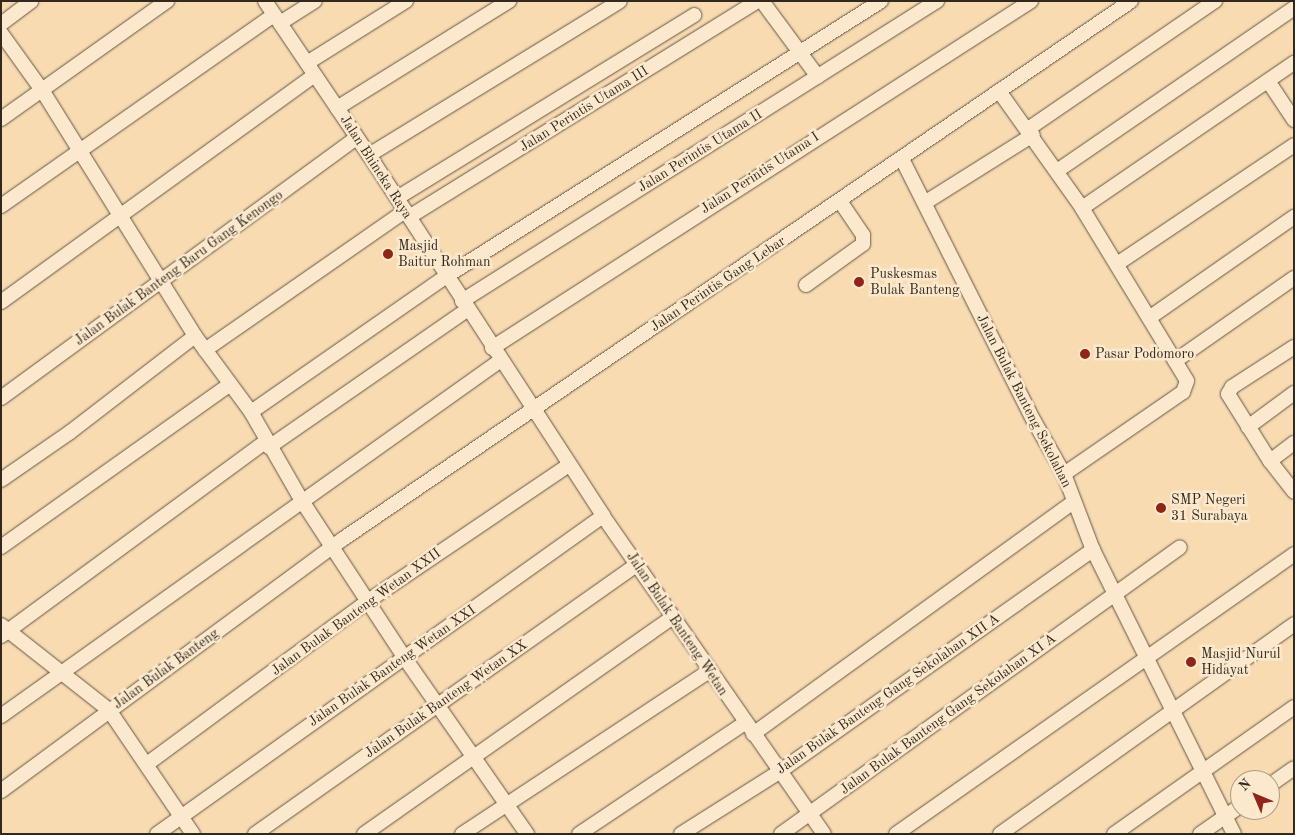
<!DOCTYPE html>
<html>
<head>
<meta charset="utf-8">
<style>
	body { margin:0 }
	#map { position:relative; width:1295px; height:835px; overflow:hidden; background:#f9dbb2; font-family:"Old Standard TT",serif }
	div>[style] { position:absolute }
	.roads { filter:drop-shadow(0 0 1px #645643) drop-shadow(0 0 1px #645643) }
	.minor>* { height:14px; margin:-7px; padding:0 7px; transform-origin:7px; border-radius:7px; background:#fbe8cd }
	.dots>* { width:14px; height:14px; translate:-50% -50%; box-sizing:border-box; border:2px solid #fbe8cd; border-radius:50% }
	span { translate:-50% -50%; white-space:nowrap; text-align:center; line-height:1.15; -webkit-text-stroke:5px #fbe8cd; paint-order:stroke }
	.street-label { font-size:14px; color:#32291e }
	.poi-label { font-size:14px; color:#32291e }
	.left { translate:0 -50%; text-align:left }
	.frame { position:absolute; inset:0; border:2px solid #32291e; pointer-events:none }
	.north { position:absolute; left:1230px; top:770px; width:50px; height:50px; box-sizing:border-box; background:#fbe8cd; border:1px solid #ab9c87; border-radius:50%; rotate:315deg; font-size:14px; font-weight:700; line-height:20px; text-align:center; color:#32291e }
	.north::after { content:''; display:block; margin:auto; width:18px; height:22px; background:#8f2418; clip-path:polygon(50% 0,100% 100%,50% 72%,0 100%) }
</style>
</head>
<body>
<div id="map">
	<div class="roads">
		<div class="minor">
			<div style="left:265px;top:1px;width:186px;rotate:56deg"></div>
			<div style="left:369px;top:155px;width:430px;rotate:57deg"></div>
			<div style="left:603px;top:516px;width:387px;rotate:55.2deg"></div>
			<div style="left:762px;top:1px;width:94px;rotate:53.6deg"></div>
			<div style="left:280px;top:23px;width:41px;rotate:-32.2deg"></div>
			<div style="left:1px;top:24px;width:38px;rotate:-37deg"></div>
			<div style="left:1px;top:33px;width:70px;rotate:54.3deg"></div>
			<div style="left:42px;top:90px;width:290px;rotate:58.1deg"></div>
			<div style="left:195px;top:336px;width:94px;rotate:53.6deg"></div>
			<div style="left:251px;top:412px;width:103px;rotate:60.2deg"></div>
			<div style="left:302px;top:501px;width:186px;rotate:56.8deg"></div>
			<div style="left:404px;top:657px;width:216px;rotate:55.2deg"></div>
			<div style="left:307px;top:63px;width:117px;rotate:-32.1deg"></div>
			<div style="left:1268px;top:81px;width:47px;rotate:56.3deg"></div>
			<div style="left:999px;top:91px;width:143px;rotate:54.6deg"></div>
			<div style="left:1082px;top:208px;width:202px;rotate:58.7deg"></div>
			<div style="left:1187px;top:381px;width:12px;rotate:110deg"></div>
			<div style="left:1183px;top:392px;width:145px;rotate:145.4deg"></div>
			<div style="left:337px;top:108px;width:203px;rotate:-31.9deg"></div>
			<div style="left:1px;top:119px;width:204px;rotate:-35.4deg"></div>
			<div style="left:1028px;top:129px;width:227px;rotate:-34.4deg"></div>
			<div style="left:369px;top:155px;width:294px;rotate:-31.5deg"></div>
			<div style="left:902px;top:159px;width:293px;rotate:63.3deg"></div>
			<div style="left:1034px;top:421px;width:61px;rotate:60.5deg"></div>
			<div style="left:1064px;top:474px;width:81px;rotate:69.1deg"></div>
			<div style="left:1093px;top:550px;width:317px;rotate:63.6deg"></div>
			<div style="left:1057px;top:171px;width:288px;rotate:-34.5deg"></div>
			<div style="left:397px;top:198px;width:349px;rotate:-31.6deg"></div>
			<div style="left:926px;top:202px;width:126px;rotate:-32.1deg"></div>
			<div style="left:1px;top:206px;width:333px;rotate:-35deg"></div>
			<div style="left:1082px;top:208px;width:257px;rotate:-34.4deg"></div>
			<div style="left:409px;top:217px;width:410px;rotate:-31.8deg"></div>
			<div style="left:1117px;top:264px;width:213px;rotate:-33.9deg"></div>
			<div style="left:806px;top:285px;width:70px;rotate:-35.7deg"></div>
			<div style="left:863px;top:244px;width:9px;rotate:-90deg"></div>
			<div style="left:863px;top:235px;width:41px;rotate:-124.1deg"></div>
			<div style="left:462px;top:301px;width:562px;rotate:-32.28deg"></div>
			<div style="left:1px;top:302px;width:387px;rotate:-35.9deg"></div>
			<div style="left:1149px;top:318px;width:177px;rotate:-34.9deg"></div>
			<div style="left:1294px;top:347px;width:74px;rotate:147.2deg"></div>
			<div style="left:1232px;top:387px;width:8px;rotate:120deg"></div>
			<div style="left:1228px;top:394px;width:79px;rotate:57.9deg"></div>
			<div style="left:1270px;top:461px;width:39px;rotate:52deg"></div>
			<div style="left:492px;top:348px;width:641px;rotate:-32.77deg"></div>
			<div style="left:205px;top:350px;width:244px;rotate:-34.8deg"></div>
			<div style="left:1175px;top:361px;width:145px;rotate:-34.9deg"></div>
			<div style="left:1px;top:398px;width:440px;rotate:-36.2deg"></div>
			<div style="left:251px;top:412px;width:236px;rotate:-34.8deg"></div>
			<div style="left:445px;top:277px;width:516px;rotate:-32.33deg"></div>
			<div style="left:1248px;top:427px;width:57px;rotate:-36.5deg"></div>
			<div style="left:269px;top:447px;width:241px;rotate:-34.7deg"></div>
			<div style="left:1270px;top:461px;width:30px;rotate:-37deg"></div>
			<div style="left:1px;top:480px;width:83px;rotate:-34.7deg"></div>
			<div style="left:69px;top:433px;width:159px;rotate:-37.6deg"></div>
			<div style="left:1px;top:547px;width:281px;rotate:-35.4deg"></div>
			<div style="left:1px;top:625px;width:137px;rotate:38.2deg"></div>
			<div style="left:109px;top:710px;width:150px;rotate:55.9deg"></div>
			<div style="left:1px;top:636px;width:329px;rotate:-36.3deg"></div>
			<div style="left:1px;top:716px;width:614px;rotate:-35.45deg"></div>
			<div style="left:753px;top:734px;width:396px;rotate:-35.9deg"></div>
			<div style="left:147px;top:764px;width:275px;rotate:-36.4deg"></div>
			<div style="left:368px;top:601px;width:243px;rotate:-34.1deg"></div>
			<div style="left:1270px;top:785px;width:29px;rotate:-35deg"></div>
			<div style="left:1px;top:791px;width:425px;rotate:-36.4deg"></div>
			<div style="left:343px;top:539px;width:954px;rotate:-34.32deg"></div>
			<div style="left:157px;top:834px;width:548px;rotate:-35.49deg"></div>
			<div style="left:255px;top:834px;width:467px;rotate:-35.2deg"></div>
			<div style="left:364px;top:834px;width:378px;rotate:-35.1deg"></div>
			<div style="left:462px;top:834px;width:296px;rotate:-33.4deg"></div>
			<div style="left:579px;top:834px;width:200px;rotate:-33.8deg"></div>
			<div style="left:681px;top:834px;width:116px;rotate:-32.3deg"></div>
			<div style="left:779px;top:772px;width:385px;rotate:-35.3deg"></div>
			<div style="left:781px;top:834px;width:491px;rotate:-35.7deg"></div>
			<div style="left:896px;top:834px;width:487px;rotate:-35.1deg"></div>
			<div style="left:1000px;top:834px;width:361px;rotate:-35.5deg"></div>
			<div style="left:1114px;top:834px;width:220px;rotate:-35.2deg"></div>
			<div style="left:1200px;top:834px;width:49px;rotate:-35deg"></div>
		</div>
	</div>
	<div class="dots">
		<div style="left:388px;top:254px;background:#8f2418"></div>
		<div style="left:859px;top:282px;background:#8f2418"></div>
		<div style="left:1085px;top:354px;background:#8f2418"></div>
		<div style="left:1161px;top:508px;background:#8f2418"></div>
		<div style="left:1191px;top:662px;background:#8f2418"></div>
	</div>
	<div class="street-label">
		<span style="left:584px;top:109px;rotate:-32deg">Jalan Perintis Utama III</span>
		<span style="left:700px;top:151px;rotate:-32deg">Jalan Perintis Utama II</span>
		<span style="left:376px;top:167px;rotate:57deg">Jalan Bhineka Raya</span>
		<span style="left:760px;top:173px;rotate:-33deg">Jalan Perintis Utama I</span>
		<span style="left:179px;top:268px;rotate:-36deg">Jalan Bulak Banteng Baru Gang Kenongo</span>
		<span style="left:718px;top:284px;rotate:-34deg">Jalan Perintis Gang Lebar</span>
		<span style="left:1024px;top:401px;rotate:63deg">Jalan Bulak Banteng Sekolahan</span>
		<span style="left:356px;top:612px;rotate:-36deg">Jalan Bulak Banteng Wetan XXII</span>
		<span style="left:677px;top:624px;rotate:56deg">Jalan Bulak Banteng Wetan</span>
		<span style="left:392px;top:666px;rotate:-35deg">Jalan Bulak Banteng Wetan XXI</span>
		<span style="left:166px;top:669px;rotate:-36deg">Jalan Bulak Banteng</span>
		<span style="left:888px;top:694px;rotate:-35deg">Jalan Bulak Banteng Gang Sekolahan XII A</span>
		<span style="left:446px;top:699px;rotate:-35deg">Jalan Bulak Banteng Wetan XX</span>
		<span style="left:948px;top:714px;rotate:-36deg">Jalan Bulak Banteng Gang Sekolahan XI A</span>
	</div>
	<div class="poi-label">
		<span class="left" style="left:398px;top:254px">Masjid<br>Baitur Rohman</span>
		<span class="left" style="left:870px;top:282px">Puskesmas<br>Bulak Banteng</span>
		<span class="left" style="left:1095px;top:354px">Pasar Podomoro</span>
		<span class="left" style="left:1171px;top:508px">SMP Negeri<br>31 Surabaya</span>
		<span class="left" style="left:1201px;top:662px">Masjid Nurul<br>Hidayat</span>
	</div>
	<div class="frame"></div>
	<div class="north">N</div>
</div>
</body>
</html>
